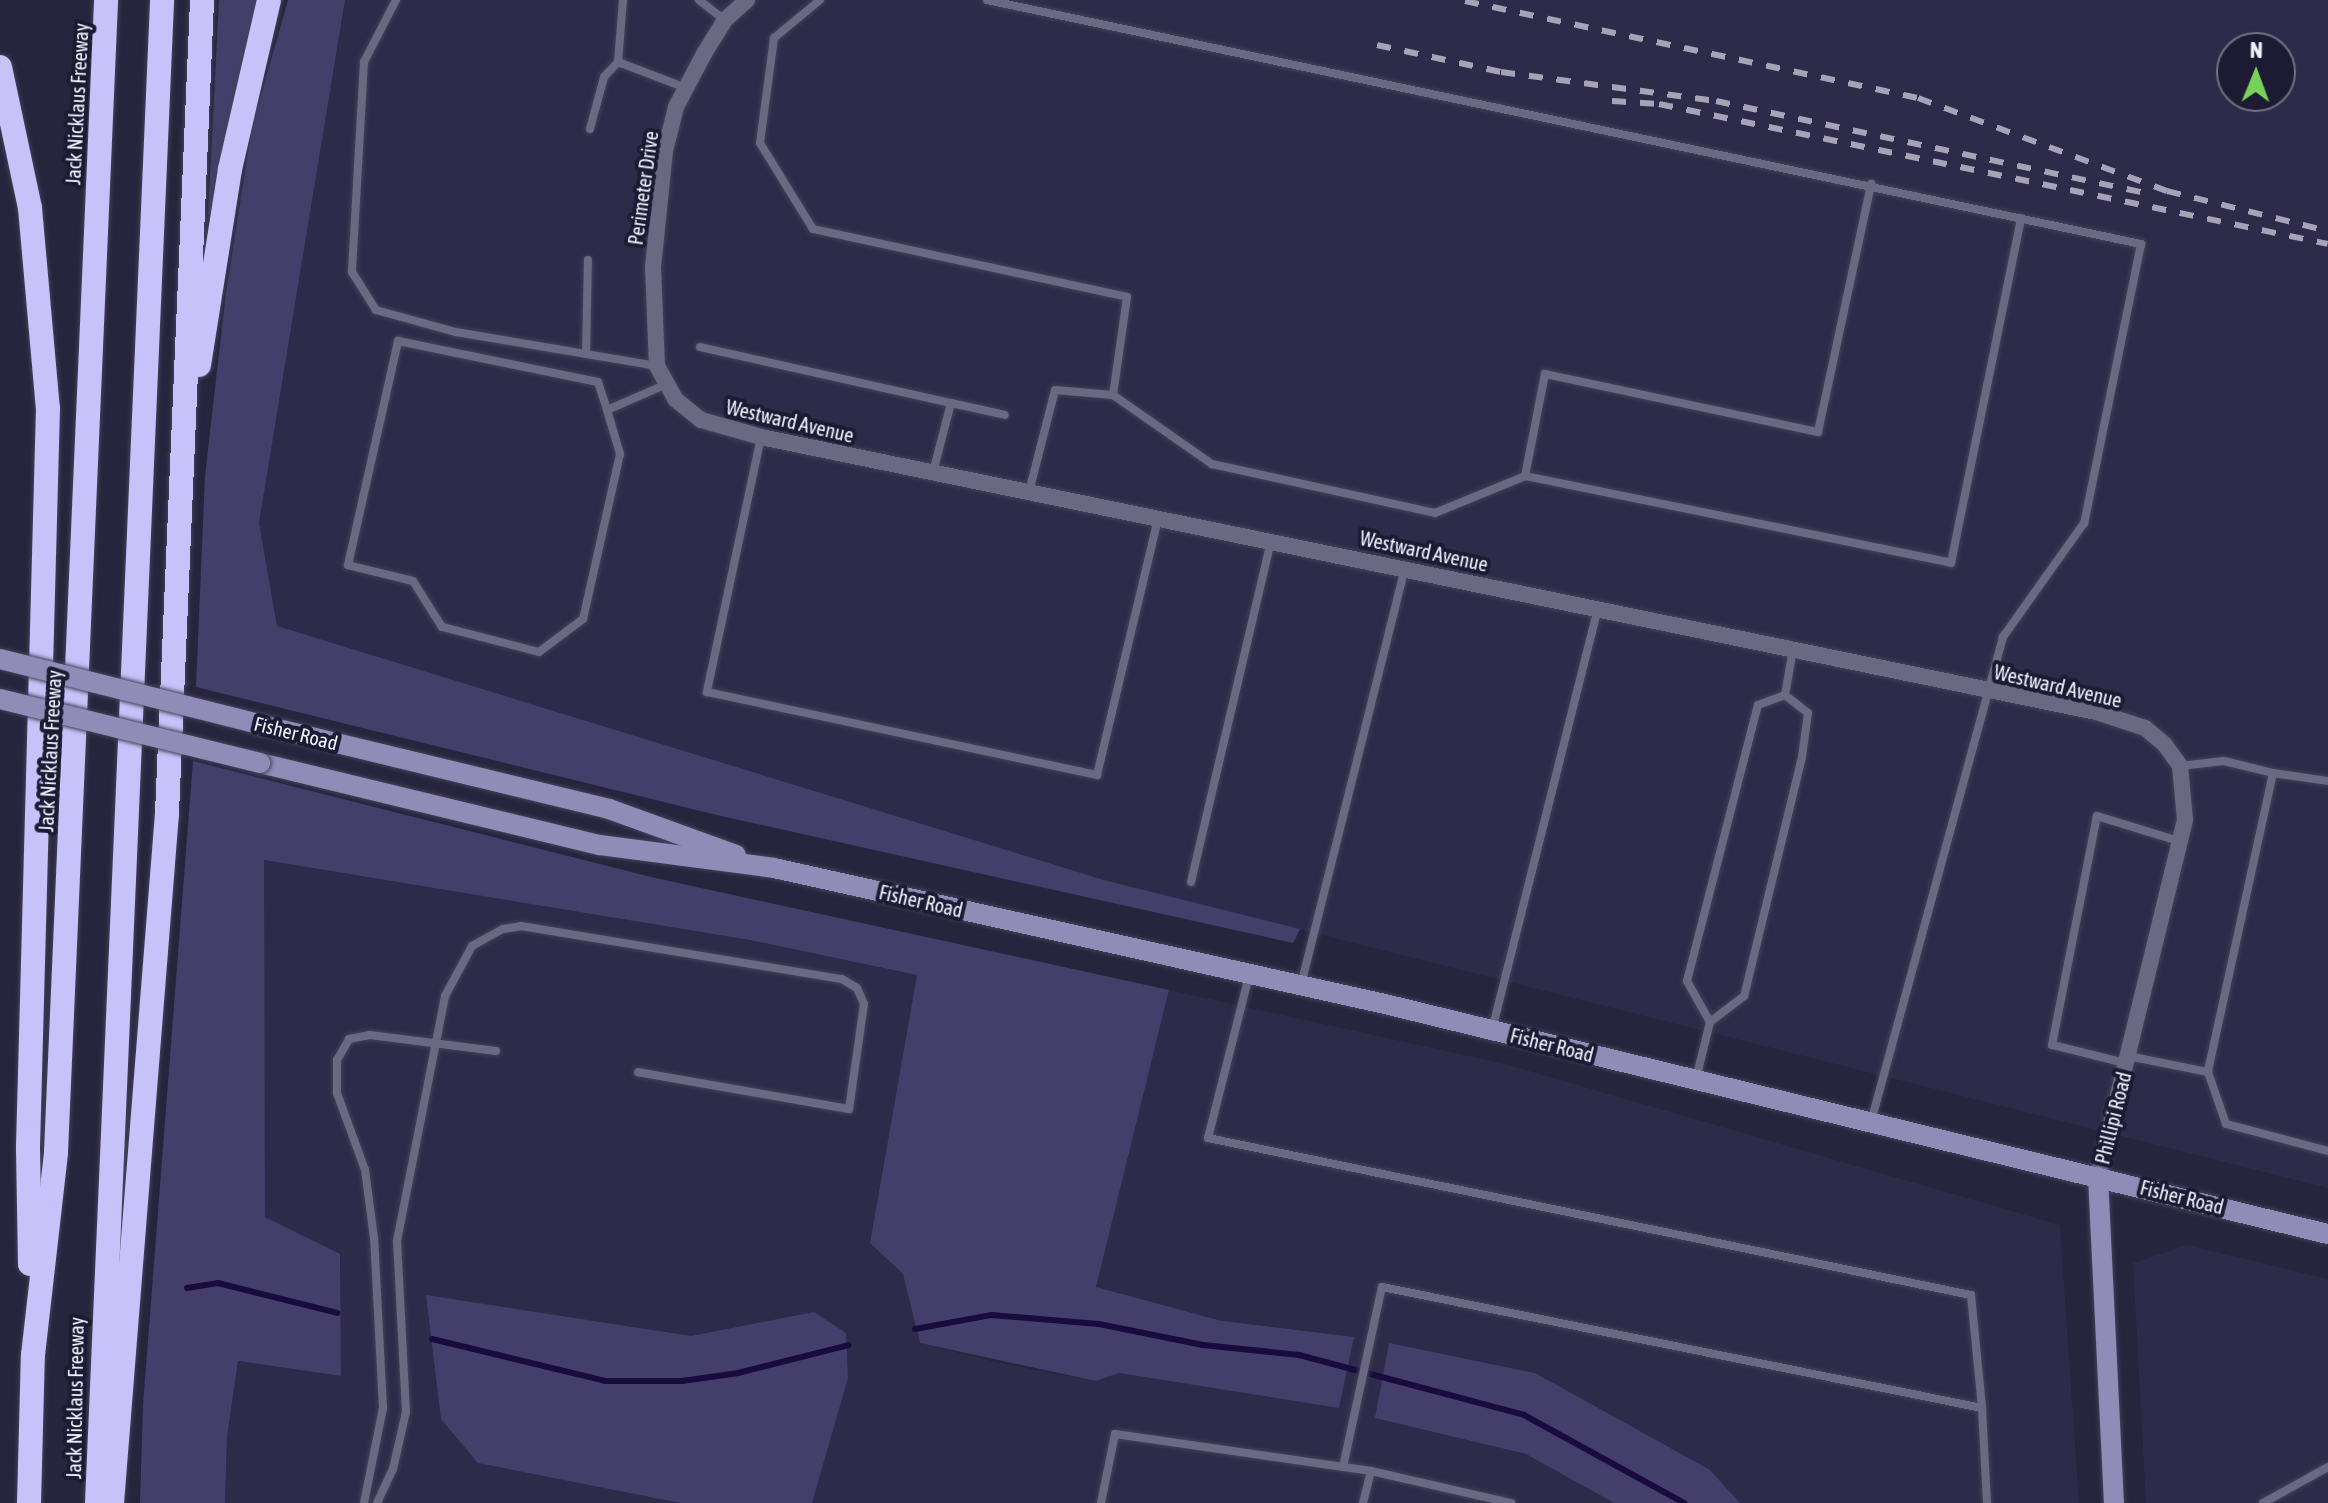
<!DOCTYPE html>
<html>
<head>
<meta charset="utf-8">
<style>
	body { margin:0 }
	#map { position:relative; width:2328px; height:1503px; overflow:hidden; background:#27243d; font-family:"Asap Condensed",sans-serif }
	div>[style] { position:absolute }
	.built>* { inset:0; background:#2e2a4a }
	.green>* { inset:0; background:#443f6a }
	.stream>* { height:6px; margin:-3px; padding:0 3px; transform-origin:3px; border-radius:3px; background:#190a40 }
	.roads { filter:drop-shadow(0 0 2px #434158) drop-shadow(0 0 2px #434158) }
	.lane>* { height:8px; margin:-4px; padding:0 4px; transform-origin:4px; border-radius:4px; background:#6a6883 }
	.street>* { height:16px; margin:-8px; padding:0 8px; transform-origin:8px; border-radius:8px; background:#6a6883 }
	.secondary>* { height:20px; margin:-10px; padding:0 10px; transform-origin:10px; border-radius:10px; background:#8f8cb7 }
	.highway>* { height:24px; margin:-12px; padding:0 12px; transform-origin:12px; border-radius:12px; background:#c7c2f9 }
	.rail>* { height:6px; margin-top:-3px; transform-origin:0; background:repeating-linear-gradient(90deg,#a5a3b5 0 14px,transparent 0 28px) }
	.bridges { filter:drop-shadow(0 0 2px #434158) drop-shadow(0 0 2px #434158) }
	.secondary-bridge>* { height:20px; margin:-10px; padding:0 10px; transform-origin:10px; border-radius:10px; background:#8f8cb7 }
	span { translate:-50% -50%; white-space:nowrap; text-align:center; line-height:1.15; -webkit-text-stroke:8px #1d1a33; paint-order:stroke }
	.street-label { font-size:20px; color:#f2f1ff }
	.north { position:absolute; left:2216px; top:32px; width:80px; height:80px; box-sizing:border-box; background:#1d1a33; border:2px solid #727085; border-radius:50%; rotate:1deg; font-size:22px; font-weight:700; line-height:32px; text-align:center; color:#f2f1ff }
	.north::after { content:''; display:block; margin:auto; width:28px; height:36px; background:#78d158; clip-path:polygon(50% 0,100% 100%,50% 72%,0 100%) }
</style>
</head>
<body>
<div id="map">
	<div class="built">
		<div style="clip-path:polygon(evenodd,345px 0,2328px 0,2328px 1188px,1104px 880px,277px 627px,259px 523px,345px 0,2232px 48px,2280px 48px,2280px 96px,2232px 96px,2232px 48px)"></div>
		<div style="clip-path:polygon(263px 860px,750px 940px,917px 975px,870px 1243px,903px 1274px,920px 1343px,1000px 1363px,1096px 1381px,1119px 1373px,1339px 1407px,1222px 1321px,1096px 1287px,1169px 990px,1505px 1064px,2060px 1225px,2079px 1503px,1740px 1503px,1710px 1470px,1389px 1343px,1376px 1418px,1526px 1454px,1614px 1503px,225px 1503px,227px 1437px,238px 1361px,341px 1376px,340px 1254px,265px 1217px)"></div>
		<div style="clip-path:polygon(2187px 1245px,2328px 1279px,2328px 1503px,2146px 1503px,2133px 1263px)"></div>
	</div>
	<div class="green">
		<div style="clip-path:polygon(219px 0,261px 0,215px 216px,208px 214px)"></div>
		<div style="clip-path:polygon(288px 0,345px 0,259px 523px,277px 626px,1104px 880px,1300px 929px,1293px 943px,721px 816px,196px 687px,205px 476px,226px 292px,252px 127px)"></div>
		<div style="clip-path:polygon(193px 761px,651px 877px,1169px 990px,1096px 1287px,1222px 1321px,1354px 1337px,1339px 1408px,1119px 1373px,1096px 1381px,920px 1343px,903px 1274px,870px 1243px,917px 975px,750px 940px,264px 860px,265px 1217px,340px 1254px,341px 1376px,238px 1361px,227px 1437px,225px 1503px,140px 1503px,143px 1405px)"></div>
		<div style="clip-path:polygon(426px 1295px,691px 1336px,814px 1312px,846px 1333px,848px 1378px,812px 1503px,681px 1503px,478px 1463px,441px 1419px)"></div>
		<div style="clip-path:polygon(1389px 1343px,1535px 1373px,1710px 1470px,1740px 1503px,1614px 1503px,1526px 1454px,1375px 1418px)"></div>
	</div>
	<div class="stream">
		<div style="left:187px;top:1288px;width:31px;rotate:-9deg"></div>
		<div style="left:218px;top:1283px;width:123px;rotate:14.1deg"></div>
		<div style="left:915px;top:1329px;width:77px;rotate:-10.4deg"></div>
		<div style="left:991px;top:1315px;width:108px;rotate:4.8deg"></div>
		<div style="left:1099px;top:1324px;width:106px;rotate:11.4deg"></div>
		<div style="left:1203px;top:1345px;width:97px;rotate:5.9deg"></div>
		<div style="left:1299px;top:1355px;width:233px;rotate:14.9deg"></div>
		<div style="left:1524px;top:1415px;width:183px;rotate:28.8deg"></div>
		<div style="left:432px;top:1339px;width:178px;rotate:13.6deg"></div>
		<div style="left:605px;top:1381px;width:77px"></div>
		<div style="left:682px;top:1381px;width:57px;rotate:-8.1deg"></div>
		<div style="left:738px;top:1373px;width:114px;rotate:-14.2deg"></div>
	</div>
	<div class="roads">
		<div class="lane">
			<div style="left:396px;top:0;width:70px;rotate:117.3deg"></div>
			<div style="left:364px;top:62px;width:210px;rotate:93.3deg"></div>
			<div style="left:352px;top:272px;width:45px;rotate:57.7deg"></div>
			<div style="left:376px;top:310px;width:83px;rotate:15.4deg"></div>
			<div style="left:456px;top:332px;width:203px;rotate:9.6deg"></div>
			<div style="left:699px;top:0;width:33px;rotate:38deg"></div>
			<div style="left:820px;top:0;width:60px;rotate:140.4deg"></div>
			<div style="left:774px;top:38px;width:106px;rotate:97.6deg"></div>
			<div style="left:760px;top:143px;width:101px;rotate:58.4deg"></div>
			<div style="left:813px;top:229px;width:321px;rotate:12.2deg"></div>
			<div style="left:1127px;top:297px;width:99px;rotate:98.1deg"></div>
			<div style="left:1113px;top:395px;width:121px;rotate:34.9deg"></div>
			<div style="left:1212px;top:464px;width:228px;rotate:12.4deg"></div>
			<div style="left:1435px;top:513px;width:97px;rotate:-22.3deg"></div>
			<div style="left:1525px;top:476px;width:435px;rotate:11.5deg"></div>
			<div style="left:1951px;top:563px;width:352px;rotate:-78.5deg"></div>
			<div style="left:987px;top:0;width:1180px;rotate:11.94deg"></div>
			<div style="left:2141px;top:244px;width:285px;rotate:101.5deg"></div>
			<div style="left:2084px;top:523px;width:140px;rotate:125.4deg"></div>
			<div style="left:2003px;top:637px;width:503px;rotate:105.23deg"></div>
			<div style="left:618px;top:62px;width:73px;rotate:20.9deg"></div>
			<div style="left:590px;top:129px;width:54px;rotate:-74.9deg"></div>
			<div style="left:604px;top:77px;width:21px;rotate:-47deg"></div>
			<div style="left:618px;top:62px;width:62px;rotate:-85.4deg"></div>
			<div style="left:700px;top:347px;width:257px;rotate:12.6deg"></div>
			<div style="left:951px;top:403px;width:71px;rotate:104.6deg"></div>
			<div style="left:586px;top:354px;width:94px;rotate:-88.8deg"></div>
			<div style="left:951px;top:403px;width:55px;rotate:12.5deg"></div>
			<div style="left:607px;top:410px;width:46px;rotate:73.5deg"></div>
			<div style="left:620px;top:454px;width:169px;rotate:102.6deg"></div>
			<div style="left:583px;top:619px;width:55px;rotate:143.1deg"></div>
			<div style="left:539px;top:652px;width:100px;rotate:-165.5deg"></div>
			<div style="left:442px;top:627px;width:54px;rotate:-122.2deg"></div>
			<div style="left:413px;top:581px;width:67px;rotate:-166.2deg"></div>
			<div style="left:348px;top:565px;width:230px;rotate:-77.4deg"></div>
			<div style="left:398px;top:341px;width:204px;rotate:11.6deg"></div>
			<div style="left:598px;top:382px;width:29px;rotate:72deg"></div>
			<div style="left:607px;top:410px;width:65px;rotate:-23.4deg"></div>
			<div style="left:761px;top:437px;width:261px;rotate:102deg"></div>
			<div style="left:707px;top:692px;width:399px;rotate:12deg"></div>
			<div style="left:1097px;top:775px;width:263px;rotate:-76.6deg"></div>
			<div style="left:1525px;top:476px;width:104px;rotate:-78.9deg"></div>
			<div style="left:1545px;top:374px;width:279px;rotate:12deg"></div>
			<div style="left:1818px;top:432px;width:254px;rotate:-77.9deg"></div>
			<div style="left:1029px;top:492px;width:105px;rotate:-75.7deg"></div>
			<div style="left:1055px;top:390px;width:58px;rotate:4.9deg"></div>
			<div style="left:1785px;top:695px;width:47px;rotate:-80.1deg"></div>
			<div style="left:2180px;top:766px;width:44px;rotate:-6.5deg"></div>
			<div style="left:2224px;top:761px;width:50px;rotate:13.8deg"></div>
			<div style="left:2273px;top:773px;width:306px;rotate:102.3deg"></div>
			<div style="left:2208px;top:1072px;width:55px;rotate:70.9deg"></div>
			<div style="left:2226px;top:1124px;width:106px;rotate:14.8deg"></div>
			<div style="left:2273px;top:773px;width:56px;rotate:8.3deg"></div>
			<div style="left:1191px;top:882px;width:349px;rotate:-76.8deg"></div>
			<div style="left:1249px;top:976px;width:167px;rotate:104.2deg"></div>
			<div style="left:1208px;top:1138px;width:779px;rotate:11.63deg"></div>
			<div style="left:1971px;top:1295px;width:114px;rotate:84.4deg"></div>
			<div style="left:1301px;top:985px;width:430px;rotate:-76deg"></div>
			<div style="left:1492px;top:1030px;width:434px;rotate:-75.9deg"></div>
			<div style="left:2128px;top:1056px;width:82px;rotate:11.3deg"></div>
			<div style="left:2125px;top:1063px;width:75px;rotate:-166.1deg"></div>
			<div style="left:2052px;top:1045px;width:233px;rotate:-78.9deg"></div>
			<div style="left:2097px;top:816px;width:86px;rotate:17deg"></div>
			<div style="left:1696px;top:1079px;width:59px;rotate:-76.2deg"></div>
			<div style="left:1710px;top:1022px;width:47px;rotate:-119.3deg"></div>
			<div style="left:1687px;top:981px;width:285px;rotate:-75.6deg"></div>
			<div style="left:1758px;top:705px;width:29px;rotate:-20deg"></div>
			<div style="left:1785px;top:695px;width:29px;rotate:38deg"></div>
			<div style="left:1808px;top:713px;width:44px;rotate:97.8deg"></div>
			<div style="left:1802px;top:757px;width:246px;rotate:103.6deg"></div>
			<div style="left:1744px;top:996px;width:43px;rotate:142.6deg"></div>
			<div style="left:1343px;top:1467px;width:184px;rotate:-77.8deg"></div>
			<div style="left:1382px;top:1287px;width:612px;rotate:11.4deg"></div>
			<div style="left:1982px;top:1408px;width:95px;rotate:87deg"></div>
			<div style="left:364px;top:1503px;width:97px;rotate:-78.7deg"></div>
			<div style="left:383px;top:1408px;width:170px;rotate:-93deg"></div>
			<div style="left:374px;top:1238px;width:69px;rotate:-97.5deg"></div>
			<div style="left:365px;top:1170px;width:82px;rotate:-110deg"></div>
			<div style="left:337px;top:1093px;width:33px;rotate:-90deg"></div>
			<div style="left:337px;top:1060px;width:24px;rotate:-60deg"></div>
			<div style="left:349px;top:1039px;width:21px;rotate:-11deg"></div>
			<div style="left:370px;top:1035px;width:127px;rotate:7.2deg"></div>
			<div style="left:377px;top:1503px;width:38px;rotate:-65deg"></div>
			<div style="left:393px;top:1469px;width:58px;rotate:-77.2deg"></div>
			<div style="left:406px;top:1412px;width:171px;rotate:-93deg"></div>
			<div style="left:397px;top:1241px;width:250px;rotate:-78.9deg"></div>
			<div style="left:445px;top:996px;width:57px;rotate:-61.6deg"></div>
			<div style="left:472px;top:946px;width:35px;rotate:-29deg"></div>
			<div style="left:503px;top:929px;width:18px;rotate:-9deg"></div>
			<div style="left:521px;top:926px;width:325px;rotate:9.4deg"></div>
			<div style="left:842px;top:979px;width:17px;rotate:31deg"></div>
			<div style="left:857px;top:988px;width:17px;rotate:66deg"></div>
			<div style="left:864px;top:1004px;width:106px;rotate:98.1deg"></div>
			<div style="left:849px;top:1109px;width:214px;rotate:-170.1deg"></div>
			<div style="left:1101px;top:1503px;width:70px;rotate:-78.5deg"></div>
			<div style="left:1115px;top:1434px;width:259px;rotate:8.2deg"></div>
			<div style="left:1371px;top:1471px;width:144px;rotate:12.9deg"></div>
			<div style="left:1363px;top:1503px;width:33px;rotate:-76deg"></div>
			<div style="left:2263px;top:1503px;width:74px;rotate:-29deg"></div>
		</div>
		<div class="street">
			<div style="left:747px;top:0;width:30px;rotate:138deg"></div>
			<div style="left:725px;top:20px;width:38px;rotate:122deg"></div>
			<div style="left:705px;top:52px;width:62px;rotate:117.8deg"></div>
			<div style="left:676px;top:107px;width:45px;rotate:104deg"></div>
			<div style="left:665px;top:151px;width:117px;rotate:95.9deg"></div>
			<div style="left:653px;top:267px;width:99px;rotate:87.7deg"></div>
			<div style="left:657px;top:366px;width:38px;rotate:61deg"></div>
			<div style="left:675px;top:399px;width:33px;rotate:39deg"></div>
			<div style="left:701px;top:420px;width:62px;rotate:15.8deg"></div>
			<div style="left:761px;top:437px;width:1363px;rotate:11.64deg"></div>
			<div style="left:2096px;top:712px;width:52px;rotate:18.1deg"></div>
			<div style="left:2145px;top:728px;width:26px;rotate:40deg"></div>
			<div style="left:2165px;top:745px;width:26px;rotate:54deg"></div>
			<div style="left:2180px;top:766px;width:54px;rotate:84.7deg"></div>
			<div style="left:2185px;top:820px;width:367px;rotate:103.7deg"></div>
		</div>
		<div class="secondary">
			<div style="left:262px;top:725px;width:357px;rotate:13.6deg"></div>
			<div style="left:609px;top:809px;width:135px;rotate:19.9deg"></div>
			<div style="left:260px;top:763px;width:350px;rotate:13.6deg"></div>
			<div style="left:600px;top:845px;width:176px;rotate:7.5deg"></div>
			<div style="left:774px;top:868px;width:626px;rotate:12.55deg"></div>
			<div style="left:1385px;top:1004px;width:971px;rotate:13.71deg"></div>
			<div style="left:2098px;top:1177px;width:326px;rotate:87.2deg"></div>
		</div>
		<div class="highway">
			<div style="left:0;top:67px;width:144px;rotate:78deg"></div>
			<div style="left:30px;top:208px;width:201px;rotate:84.9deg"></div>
			<div style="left:48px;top:408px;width:741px;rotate:91.55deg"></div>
			<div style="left:28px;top:1149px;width:115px;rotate:89deg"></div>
			<div style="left:199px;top:365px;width:198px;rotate:-81deg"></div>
			<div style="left:230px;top:169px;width:173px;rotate:-77deg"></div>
			<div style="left:29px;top:1503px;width:148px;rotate:-88.5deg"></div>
			<div style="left:33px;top:1355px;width:204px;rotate:-83.5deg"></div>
			<div style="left:56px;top:1152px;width:1153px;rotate:-87.51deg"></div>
			<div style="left:97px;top:1503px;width:1504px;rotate:-87.52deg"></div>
			<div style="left:112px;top:1503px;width:692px;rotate:-85.44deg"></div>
			<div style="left:167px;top:813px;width:814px;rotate:-87.53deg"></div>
		</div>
	</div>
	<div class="rail">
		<div style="left:1465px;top:1px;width:463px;rotate:12.1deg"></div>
		<div style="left:1918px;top:98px;width:266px;rotate:20.5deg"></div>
		<div style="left:2167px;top:191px;width:166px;rotate:14deg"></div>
		<div style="left:1377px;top:45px;width:127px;rotate:12.3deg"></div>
		<div style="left:1501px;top:72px;width:217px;rotate:7.7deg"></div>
		<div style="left:1716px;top:101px;width:435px;rotate:12.1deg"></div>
		<div style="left:1612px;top:101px;width:47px;rotate:3.7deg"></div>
		<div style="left:1659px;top:104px;width:683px;rotate:11.82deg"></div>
	</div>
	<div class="bridges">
		<div class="secondary-bridge">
			<div style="left:0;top:659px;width:270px;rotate:14.1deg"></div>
			<div style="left:0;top:699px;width:268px;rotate:13.8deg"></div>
		</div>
	</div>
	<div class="street-label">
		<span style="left:77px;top:104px;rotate:-87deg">Jack Nicklaus Freeway</span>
		<span style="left:643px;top:188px;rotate:-82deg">Perimeter Drive</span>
		<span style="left:790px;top:421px;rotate:13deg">Westward Avenue</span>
		<span style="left:1424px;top:551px;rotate:12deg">Westward Avenue</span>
		<span style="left:2058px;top:686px;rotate:13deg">Westward Avenue</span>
		<span style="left:296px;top:733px;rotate:14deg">Fisher Road</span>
		<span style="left:50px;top:751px;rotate:-87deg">Jack Nicklaus Freeway</span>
		<span style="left:921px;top:901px;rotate:13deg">Fisher Road</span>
		<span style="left:1552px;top:1045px;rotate:14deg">Fisher Road</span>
		<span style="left:2113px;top:1118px;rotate:-76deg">Phillipi Road</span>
		<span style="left:2182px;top:1197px;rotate:14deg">Fisher Road</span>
		<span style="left:75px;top:1398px;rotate:-89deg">Jack Nicklaus Freeway</span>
	</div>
	<div class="north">N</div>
</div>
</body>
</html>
